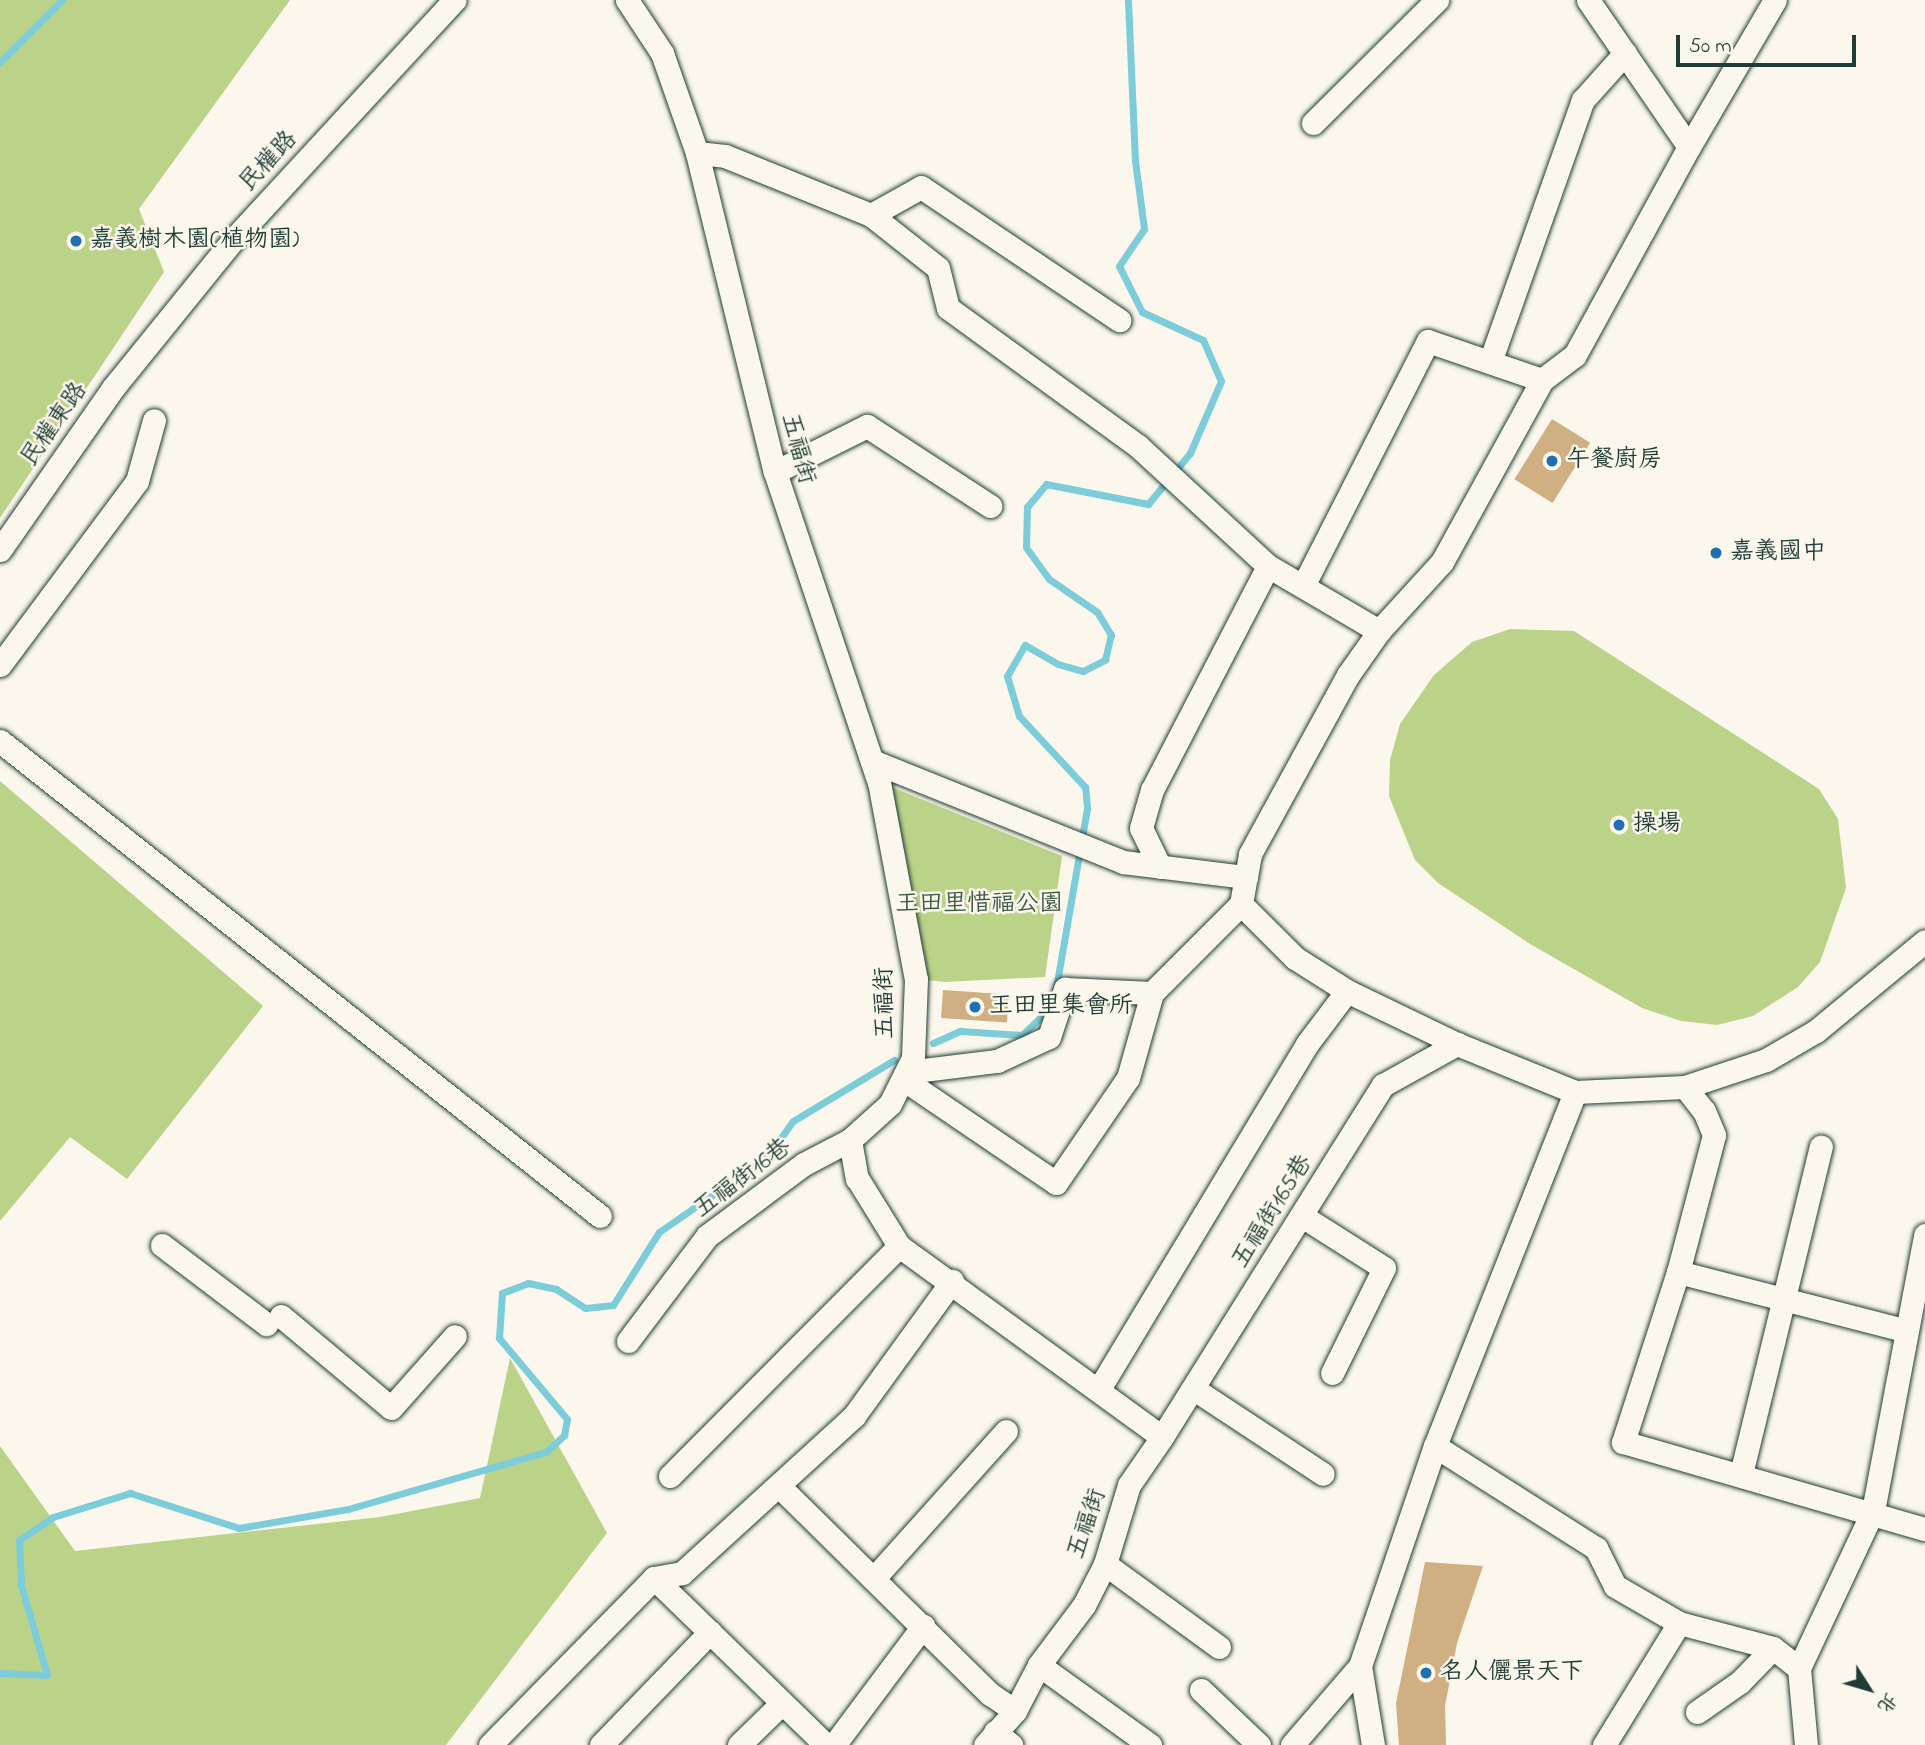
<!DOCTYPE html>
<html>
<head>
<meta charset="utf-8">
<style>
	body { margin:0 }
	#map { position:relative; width:1925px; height:1745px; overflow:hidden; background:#fbf7ec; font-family:"Indie Flower","LXGW WenKai TC",sans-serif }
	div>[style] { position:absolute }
	.green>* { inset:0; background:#bbd389 }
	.stream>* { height:7px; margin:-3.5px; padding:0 3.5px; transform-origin:3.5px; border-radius:3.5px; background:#7dccda }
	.building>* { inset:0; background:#d0af83; transform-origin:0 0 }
	.roads { filter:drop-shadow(0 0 2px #1f3d34) drop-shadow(0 0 2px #1f3d34) }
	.minor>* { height:23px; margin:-11.5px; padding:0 11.5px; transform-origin:11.5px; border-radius:11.5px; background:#fbf7ec }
	.dots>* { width:19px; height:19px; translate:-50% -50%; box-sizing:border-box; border:4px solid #fbf7ec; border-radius:50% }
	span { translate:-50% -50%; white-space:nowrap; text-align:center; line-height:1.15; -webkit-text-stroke:5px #fbf7ec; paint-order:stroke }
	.street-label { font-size:24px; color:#1f3d34 }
	.poi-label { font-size:24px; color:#1f3d34 }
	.left { translate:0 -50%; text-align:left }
	.park-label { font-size:24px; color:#3e5b45 }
	.north { position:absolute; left:1834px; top:1654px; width:70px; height:70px; -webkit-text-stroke:5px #fbf7ec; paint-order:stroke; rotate:127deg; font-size:19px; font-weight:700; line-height:28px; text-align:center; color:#1f3d34 }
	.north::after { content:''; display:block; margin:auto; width:24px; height:32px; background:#1f3d34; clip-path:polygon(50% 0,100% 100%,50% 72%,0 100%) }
	.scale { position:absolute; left:1676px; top:35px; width:180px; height:32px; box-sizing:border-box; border:4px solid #1f3d34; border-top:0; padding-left:9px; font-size:21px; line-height:24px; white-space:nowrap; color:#1f3d34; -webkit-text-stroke:5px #fbf7ec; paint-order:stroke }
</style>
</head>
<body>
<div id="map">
	<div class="green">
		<div style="clip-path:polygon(0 0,290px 0,139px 209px,164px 272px,0 518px)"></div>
		<div style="clip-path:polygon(1510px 629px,1574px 631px,1819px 789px,1838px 819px,1846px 888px,1820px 962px,1798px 987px,1753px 1016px,1717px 1025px,1681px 1021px,1642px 1008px,1530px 944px,1438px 883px,1415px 860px,1389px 796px,1390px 760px,1400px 724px,1434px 675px,1472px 642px)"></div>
		<div style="clip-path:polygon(0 781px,263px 1006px,127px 1179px,70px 1137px,0 1221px)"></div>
		<div style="clip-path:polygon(879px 782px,1062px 856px,1045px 977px,945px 982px,916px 979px)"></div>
		<div style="clip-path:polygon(510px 1358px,607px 1533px,446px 1745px,0 1745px,0 1446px,75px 1551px,380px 1517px,480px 1498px)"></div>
	</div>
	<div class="stream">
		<div style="left:0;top:62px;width:88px;rotate:-45deg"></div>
		<div style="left:1056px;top:988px;width:183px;rotate:-80.2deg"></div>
		<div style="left:1087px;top:808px;width:21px;rotate:-95deg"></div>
		<div style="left:1085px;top:787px;width:97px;rotate:-132.9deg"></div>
		<div style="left:1019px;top:716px;width:42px;rotate:-106.7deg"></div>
		<div style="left:1007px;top:676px;width:36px;rotate:-60deg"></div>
		<div style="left:1025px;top:645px;width:38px;rotate:30deg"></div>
		<div style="left:1058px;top:664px;width:26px;rotate:16deg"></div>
		<div style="left:1083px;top:671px;width:25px;rotate:-27deg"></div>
		<div style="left:1105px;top:660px;width:26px;rotate:-77deg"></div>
		<div style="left:1111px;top:635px;width:27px;rotate:-121deg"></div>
		<div style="left:1097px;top:612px;width:58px;rotate:-145.5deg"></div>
		<div style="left:1049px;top:579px;width:39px;rotate:-126deg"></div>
		<div style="left:1026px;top:547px;width:40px;rotate:-88.6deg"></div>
		<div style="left:1027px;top:507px;width:30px;rotate:-50deg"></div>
		<div style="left:1046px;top:484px;width:104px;rotate:11.1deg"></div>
		<div style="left:1148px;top:504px;width:66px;rotate:-50.5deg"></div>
		<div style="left:1190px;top:453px;width:78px;rotate:-66.7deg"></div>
		<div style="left:1221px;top:381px;width:45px;rotate:-113.7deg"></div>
		<div style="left:1203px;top:340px;width:67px;rotate:-155.3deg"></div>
		<div style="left:1142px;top:312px;width:51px;rotate:-116.6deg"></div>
		<div style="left:1119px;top:266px;width:45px;rotate:-56deg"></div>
		<div style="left:1144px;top:229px;width:69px;rotate:-97.5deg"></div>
		<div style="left:1135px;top:161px;width:161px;rotate:-92.5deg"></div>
		<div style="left:933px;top:1043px;width:30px;rotate:-24deg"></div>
		<div style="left:960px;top:1031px;width:62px;rotate:3.7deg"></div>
		<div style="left:1022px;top:1035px;width:40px;rotate:-44deg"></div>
		<div style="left:0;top:1673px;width:47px;rotate:2.4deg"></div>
		<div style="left:47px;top:1675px;width:94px;rotate:-106.1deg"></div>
		<div style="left:21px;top:1585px;width:45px;rotate:-92.5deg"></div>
		<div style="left:19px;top:1540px;width:41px;rotate:-34.1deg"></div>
		<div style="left:53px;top:1517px;width:81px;rotate:-17.3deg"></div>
		<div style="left:130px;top:1493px;width:114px;rotate:17.8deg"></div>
		<div style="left:239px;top:1528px;width:111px;rotate:-9.9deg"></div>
		<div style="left:348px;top:1509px;width:206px;rotate:-16.1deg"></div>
		<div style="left:546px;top:1452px;width:25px;rotate:-43deg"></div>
		<div style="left:564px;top:1435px;width:16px;rotate:-79deg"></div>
		<div style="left:567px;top:1419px;width:106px;rotate:-130deg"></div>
		<div style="left:499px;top:1338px;width:45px;rotate:-86.2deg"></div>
		<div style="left:502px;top:1293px;width:28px;rotate:-21deg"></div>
		<div style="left:528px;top:1283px;width:29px;rotate:12deg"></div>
		<div style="left:556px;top:1289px;width:35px;rotate:33deg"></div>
		<div style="left:585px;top:1308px;width:28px;rotate:-6deg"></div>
		<div style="left:613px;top:1305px;width:86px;rotate:-57.8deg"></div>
		<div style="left:659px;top:1232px;width:131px;rotate:-34.8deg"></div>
		<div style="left:767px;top:1157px;width:44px;rotate:-54.2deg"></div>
		<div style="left:793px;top:1121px;width:118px;rotate:-31.1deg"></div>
	</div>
	<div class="building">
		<div style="left:1552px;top:419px;width:45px;height:71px;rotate:32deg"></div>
		<div style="left:943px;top:990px;width:66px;height:28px;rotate:4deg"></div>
		<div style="clip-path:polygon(1425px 1562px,1483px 1566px,1457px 1643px,1445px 1706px,1446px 1745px,1399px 1745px,1396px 1703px)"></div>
	</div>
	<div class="roads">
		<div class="minor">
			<div style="left:627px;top:0;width:64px;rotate:56.6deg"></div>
			<div style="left:662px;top:53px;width:106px;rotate:70.7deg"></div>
			<div style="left:697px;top:153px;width:328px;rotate:76.3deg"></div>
			<div style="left:775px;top:472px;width:327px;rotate:71.5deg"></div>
			<div style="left:879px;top:782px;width:200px;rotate:79.4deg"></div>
			<div style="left:916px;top:979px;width:79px;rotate:92.2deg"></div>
			<div style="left:913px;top:1058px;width:51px;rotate:116.6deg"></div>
			<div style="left:890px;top:1104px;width:54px;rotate:138deg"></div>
			<div style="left:850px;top:1140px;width:39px;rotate:80deg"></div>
			<div style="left:857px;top:1178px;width:80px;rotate:58.3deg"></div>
			<div style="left:899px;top:1246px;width:325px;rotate:36deg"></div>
			<div style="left:1162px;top:1437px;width:58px;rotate:124.5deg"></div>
			<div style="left:1129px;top:1485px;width:83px;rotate:106.9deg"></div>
			<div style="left:1105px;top:1564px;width:46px;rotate:117.1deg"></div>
			<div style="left:1084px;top:1605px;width:75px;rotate:126.9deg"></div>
			<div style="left:1039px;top:1665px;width:52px;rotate:117.6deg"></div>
			<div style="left:1015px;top:1711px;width:45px;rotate:131.4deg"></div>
			<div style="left:1588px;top:0;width:178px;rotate:55.5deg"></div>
			<div style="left:1689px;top:147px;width:170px;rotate:-59.7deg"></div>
			<div style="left:1313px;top:123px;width:175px;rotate:-44.8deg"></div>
			<div style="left:697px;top:153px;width:28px;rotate:6deg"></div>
			<div style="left:725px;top:156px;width:157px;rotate:22deg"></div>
			<div style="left:871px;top:215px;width:57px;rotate:-29.2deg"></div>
			<div style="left:921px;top:187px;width:239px;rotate:33.9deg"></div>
			<div style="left:871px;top:215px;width:85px;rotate:38.3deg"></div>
			<div style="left:938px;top:268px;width:41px;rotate:76deg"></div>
			<div style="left:948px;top:308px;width:235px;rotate:36deg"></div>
			<div style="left:1138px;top:446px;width:177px;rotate:42.7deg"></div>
			<div style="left:1268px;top:566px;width:129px;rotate:30.4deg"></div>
			<div style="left:1490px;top:362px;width:278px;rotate:-70.5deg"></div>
			<div style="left:1583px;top:100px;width:63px;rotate:-48.2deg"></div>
			<div style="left:775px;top:472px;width:103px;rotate:-26.6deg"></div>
			<div style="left:867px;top:426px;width:147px;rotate:33deg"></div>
			<div style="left:0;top:550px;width:198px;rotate:-55.1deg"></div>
			<div style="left:113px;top:388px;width:189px;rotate:-51deg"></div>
			<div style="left:232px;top:241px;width:328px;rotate:-47.3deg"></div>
			<div style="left:1303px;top:586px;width:275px;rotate:-63deg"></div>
			<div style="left:1428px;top:341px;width:120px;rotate:18.9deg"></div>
			<div style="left:0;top:665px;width:229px;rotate:-53.3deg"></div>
			<div style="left:137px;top:481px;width:63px;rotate:-74.4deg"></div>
			<div style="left:0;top:741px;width:765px;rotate:38.37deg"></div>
			<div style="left:872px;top:761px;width:271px;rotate:21.9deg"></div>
			<div style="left:1123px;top:862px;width:124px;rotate:7deg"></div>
			<div style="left:1160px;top:867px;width:43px;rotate:-116deg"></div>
			<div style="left:1141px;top:828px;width:40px;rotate:-74deg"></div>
			<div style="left:1152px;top:790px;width:252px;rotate:-62.6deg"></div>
			<div style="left:907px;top:1072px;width:91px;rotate:-7deg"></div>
			<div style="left:997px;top:1061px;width:57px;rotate:-24.8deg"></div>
			<div style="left:1049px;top:1037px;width:51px;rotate:-71.6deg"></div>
			<div style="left:1065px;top:989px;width:87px;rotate:2.6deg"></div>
			<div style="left:1152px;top:993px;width:126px;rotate:-45deg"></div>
			<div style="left:903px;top:1079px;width:185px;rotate:34.2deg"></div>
			<div style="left:1056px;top:1183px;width:127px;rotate:-55.6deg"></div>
			<div style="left:1128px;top:1078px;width:88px;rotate:-74.2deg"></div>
			<div style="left:1685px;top:1087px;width:31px;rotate:52deg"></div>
			<div style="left:1704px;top:1111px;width:26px;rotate:67deg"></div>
			<div style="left:1714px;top:1135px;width:142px;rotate:104.7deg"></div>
			<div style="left:1678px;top:1272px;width:179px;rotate:107.9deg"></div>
			<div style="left:1623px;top:1442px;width:314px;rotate:16.1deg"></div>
			<div style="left:1575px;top:1092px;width:110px;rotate:-2.6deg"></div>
			<div style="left:1685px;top:1087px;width:85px;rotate:-18.4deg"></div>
			<div style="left:1766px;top:1060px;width:58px;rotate:-30.1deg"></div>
			<div style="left:1816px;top:1031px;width:141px;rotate:-39.5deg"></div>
			<div style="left:1302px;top:1216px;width:97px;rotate:32.4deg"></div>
			<div style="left:1384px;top:1268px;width:117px;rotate:116.3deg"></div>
			<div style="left:162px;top:1245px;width:131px;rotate:37.2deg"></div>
			<div style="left:1678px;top:1272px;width:233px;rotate:14.4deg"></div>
			<div style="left:281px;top:1316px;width:143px;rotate:39.9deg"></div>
			<div style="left:391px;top:1408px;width:96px;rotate:-48.4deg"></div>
			<div style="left:628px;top:1341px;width:131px;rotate:-53deg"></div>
			<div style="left:707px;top:1236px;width:121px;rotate:-36.6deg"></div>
			<div style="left:804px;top:1164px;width:52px;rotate:-27.6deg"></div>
			<div style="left:1099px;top:1389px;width:403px;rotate:-58.9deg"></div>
			<div style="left:1307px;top:1044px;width:66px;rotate:-53deg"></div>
			<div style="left:1194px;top:1389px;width:154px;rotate:33.4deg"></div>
			<div style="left:1162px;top:1437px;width:416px;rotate:-57.9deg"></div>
			<div style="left:1383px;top:1085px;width:85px;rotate:-29deg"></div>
			<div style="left:1435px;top:1446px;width:191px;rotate:32.4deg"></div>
			<div style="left:1596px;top:1548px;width:42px;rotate:63.4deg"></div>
			<div style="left:1615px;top:1586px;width:74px;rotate:30deg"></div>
			<div style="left:1679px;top:1623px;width:97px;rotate:14.9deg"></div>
			<div style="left:1773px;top:1648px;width:33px;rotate:38deg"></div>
			<div style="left:1741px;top:1474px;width:337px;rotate:-76.3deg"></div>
			<div style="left:670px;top:1476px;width:325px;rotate:-45.1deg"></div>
			<div style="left:781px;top:1488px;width:293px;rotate:44.6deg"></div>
			<div style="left:990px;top:1694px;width:30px;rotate:34deg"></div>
			<div style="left:1105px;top:1564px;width:141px;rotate:36.1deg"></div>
			<div style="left:875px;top:1577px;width:196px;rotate:-48.1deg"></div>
			<div style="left:654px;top:1578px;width:240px;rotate:44.2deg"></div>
			<div style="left:1039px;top:1665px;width:137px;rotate:35.8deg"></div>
			<div style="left:1201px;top:1690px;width:80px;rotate:43.5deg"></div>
			<div style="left:1697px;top:1712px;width:52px;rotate:-34.9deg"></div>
			<div style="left:1740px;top:1682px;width:47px;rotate:-45.9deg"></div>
			<div style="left:995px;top:1732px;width:21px;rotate:39deg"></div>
			<div style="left:490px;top:1745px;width:234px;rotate:-45.5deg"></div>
			<div style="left:654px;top:1578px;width:28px;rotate:-10deg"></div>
			<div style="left:682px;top:1573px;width:233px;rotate:-42.4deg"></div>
			<div style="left:854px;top:1416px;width:167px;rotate:-54deg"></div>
			<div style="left:601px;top:1745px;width:157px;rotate:-46deg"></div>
			<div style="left:739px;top:1745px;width:60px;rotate:-44.3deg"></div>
			<div style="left:834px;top:1745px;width:149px;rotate:-53.2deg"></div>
			<div style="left:1292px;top:1745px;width:104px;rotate:-49.3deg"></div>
			<div style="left:1373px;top:1745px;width:80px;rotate:-99.3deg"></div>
			<div style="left:1360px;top:1666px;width:232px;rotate:-71.2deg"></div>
			<div style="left:1435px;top:1446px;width:381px;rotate:-68.4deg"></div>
			<div style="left:1575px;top:1092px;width:127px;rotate:-157.9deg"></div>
			<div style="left:1457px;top:1044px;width:122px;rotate:-154.3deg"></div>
			<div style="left:1347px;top:991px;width:62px;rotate:-147.6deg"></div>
			<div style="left:1295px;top:958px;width:76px;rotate:-135deg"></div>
			<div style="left:1241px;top:904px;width:27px;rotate:-80deg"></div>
			<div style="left:1246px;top:877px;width:23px;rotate:-80deg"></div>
			<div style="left:1250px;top:854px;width:204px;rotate:-61.3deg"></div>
			<div style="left:1348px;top:675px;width:54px;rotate:-54.8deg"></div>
			<div style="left:1379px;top:631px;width:93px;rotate:-47.6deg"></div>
			<div style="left:1442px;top:562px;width:208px;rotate:-61.2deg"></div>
			<div style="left:1542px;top:380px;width:41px;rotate:-37.1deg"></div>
			<div style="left:1575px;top:355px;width:237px;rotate:-61.3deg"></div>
			<div style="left:1604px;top:1745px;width:143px;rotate:-58.4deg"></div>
			<div style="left:1806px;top:1745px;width:77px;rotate:-95.2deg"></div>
			<div style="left:1799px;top:1668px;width:174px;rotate:-64.8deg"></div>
			<div style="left:1873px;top:1511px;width:281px;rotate:-79.3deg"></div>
		</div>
	</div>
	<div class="dots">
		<div style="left:76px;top:241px;background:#1f6fb2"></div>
		<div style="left:1552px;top:461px;background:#1f6fb2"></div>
		<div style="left:1716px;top:553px;background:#1f6fb2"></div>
		<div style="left:1619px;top:825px;background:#1f6fb2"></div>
		<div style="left:975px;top:1007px;background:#1f6fb2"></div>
		<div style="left:1426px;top:1673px;background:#1f6fb2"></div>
	</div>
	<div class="street-label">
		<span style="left:269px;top:162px;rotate:-47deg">民權路</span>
		<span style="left:55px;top:425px;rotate:-55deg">民權東路</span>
		<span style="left:797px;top:449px;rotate:75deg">五福街</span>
		<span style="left:886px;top:1003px;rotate:-91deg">五福街</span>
		<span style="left:743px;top:1179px;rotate:-37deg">五福街16巷</span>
		<span style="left:1273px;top:1212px;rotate:-58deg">五福街165巷</span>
		<span style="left:1088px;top:1524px;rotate:-71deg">五福街</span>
	</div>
	<div class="poi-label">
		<span class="left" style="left:90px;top:241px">嘉義樹木園(植物園)</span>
		<span class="left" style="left:1566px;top:461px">午餐廚房</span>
		<span class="left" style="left:1730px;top:553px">嘉義國中</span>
		<span class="left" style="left:1633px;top:825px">操場</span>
		<span class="left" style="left:989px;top:1007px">王田里集會所</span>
		<span class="left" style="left:1440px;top:1673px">名人儷景天下</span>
	</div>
	<div class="park-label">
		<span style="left:979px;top:905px">王田里惜福公園</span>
	</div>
	<div class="north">北</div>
	<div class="scale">50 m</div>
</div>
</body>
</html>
